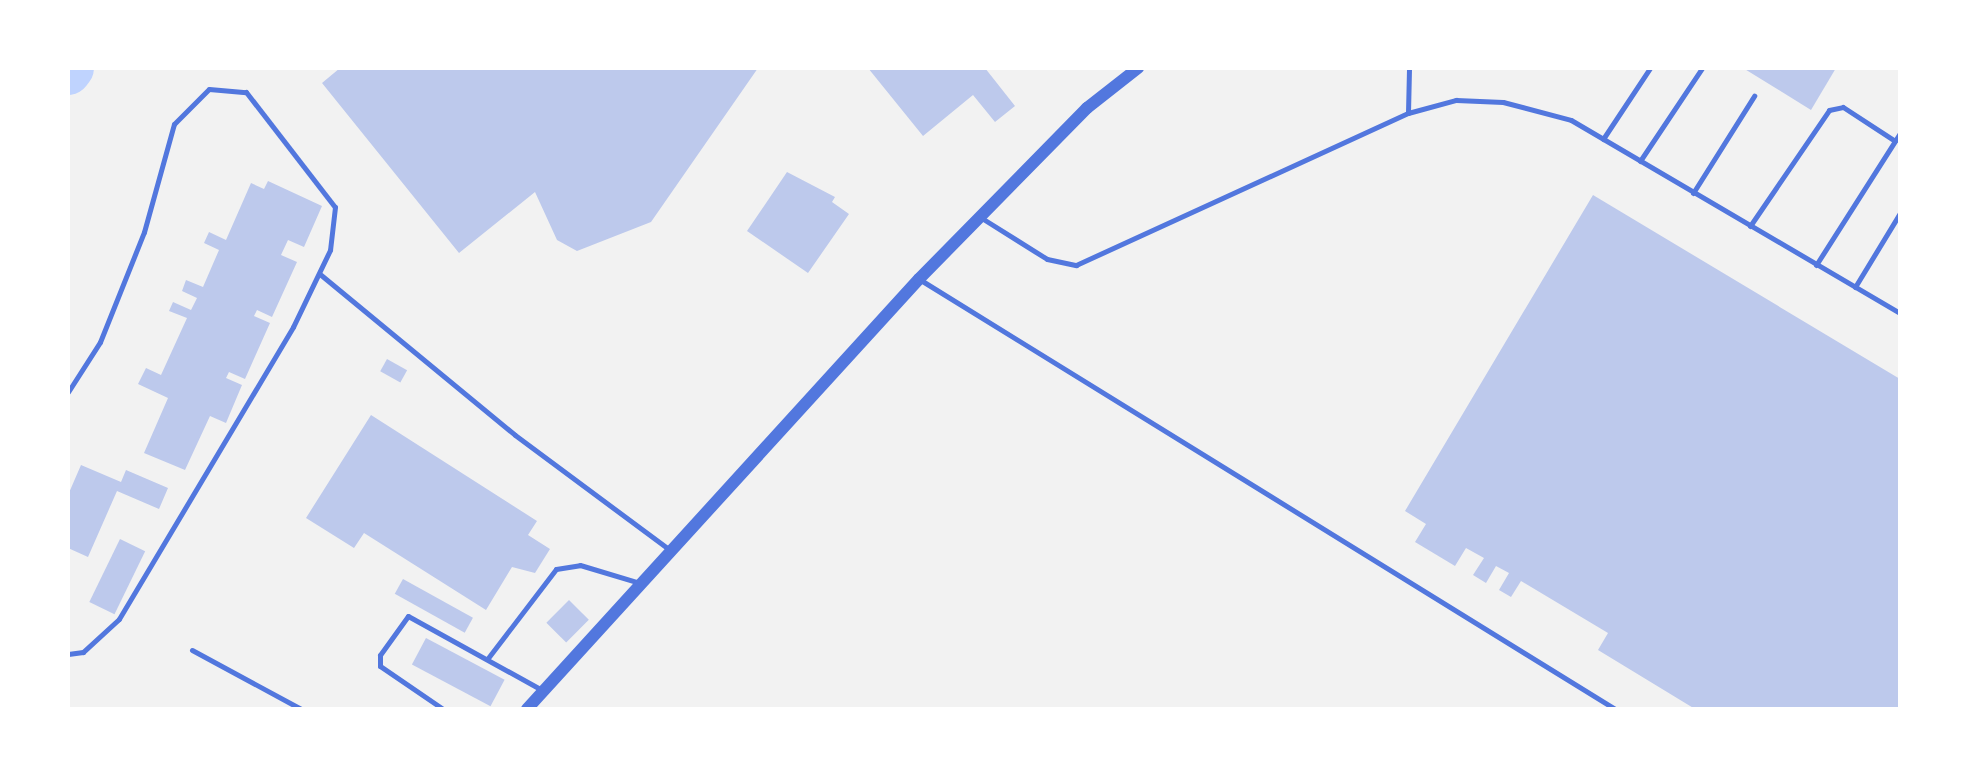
<!DOCTYPE html>
<html>
<head>
<meta charset="utf-8">
<style>
	body { margin:0 }
	#map { position:relative; width:1968px; height:777px; overflow:hidden; background:#f2f2f2; font-family:"DM Sans",sans-serif }
	div>[style] { position:absolute }
	.river>* { height:46px; margin:-23px; padding:0 23px; transform-origin:23px; border-radius:23px; background:#bfd3fe }
	.building>* { inset:0; background:#bdc9ec; transform-origin:0 0 }
	.service>* { height:5px; margin:-2.5px; padding:0 2.5px; transform-origin:2.5px; border-radius:2.5px; background:#5277de }
	.tertiary>* { height:12px; margin:-6px; padding:0 6px; transform-origin:6px; border-radius:6px; background:#5277de }
	span { translate:-50% -50%; white-space:nowrap; text-align:center; line-height:1.15; -webkit-text-stroke:7px #fff; paint-order:stroke }
	.frame { position:absolute; inset:0; border:70px solid #fff; pointer-events:none }
</style>
</head>
<body>
<div id="map">
	<div class="river">
		<div style="left:68px;top:72px;width:5px;rotate:-53deg"></div>
	</div>
	<div class="building">
		<div style="clip-path:polygon(340px 68px,758px 68px,651px 222px,577px 251px,557px 240px,535px 192px,459px 253px,322px 83px)"></div>
		<div style="clip-path:polygon(868px 68px,985px 68px,1015px 106px,995px 122px,973px 95px,923px 136px)"></div>
		<div style="clip-path:polygon(1743px 68px,1836px 68px,1811px 110px)"></div>
		<div style="clip-path:polygon(787px 172px,835px 197px,832px 202px,849px 214px,808px 273px,747px 231px)"></div>
		<div style="clip-path:polygon(268px 181px,322px 206px,304px 247px,288px 240px,281px 255px,297px 262px,272px 317px,257px 310px,254px 316px,270px 323px,245px 379px,229px 372px,226px 378px,242px 385px,226px 423px,210px 416px,185px 470px,144px 453px,168px 398px,138px 384px,146px 368px,161px 375px,187px 318px,169px 311px,173px 302px,191px 310px,197px 298px,182px 291px,186px 280px,203px 287px,219px 250px,204px 243px,209px 232px,226px 240px,251px 183px,264px 189px)"></div>
		<div style="clip-path:polygon(1593px 195px,1900px 379px,1900px 709px,1695px 709px,1598px 650px,1608px 633px,1521px 581px,1511px 597px,1499px 590px,1509px 573px,1496px 566px,1486px 583px,1473px 575px,1484px 558px,1466px 548px,1455px 566px,1415px 542px,1426px 524px,1405px 511px)"></div>
		<div style="left:387px;top:359px;width:23px;height:14px;rotate:29deg"></div>
		<div style="clip-path:polygon(371px 415px,537px 521px,528px 535px,550px 549px,535px 573px,512px 567px,486px 610px,364px 533px,354px 548px,306px 518px)"></div>
		<div style="clip-path:polygon(81px 465px,121px 482px,126px 470px,168px 488px,159px 509px,117px 491px,88px 557px,68px 548px,68px 495px)"></div>
		<div style="left:120px;top:539px;width:28px;height:70px;rotate:26deg"></div>
		<div style="left:403px;top:579px;width:80px;height:17px;rotate:29deg"></div>
		<div style="left:569px;top:600px;width:28px;height:32px;rotate:45deg"></div>
		<div style="left:426px;top:638px;width:89px;height:30px;rotate:28deg"></div>
	</div>
	<div class="service">
		<div style="left:1408px;top:113px;width:45px;rotate:-88.7deg"></div>
		<div style="left:1603px;top:139px;width:85px;rotate:-56.5deg"></div>
		<div style="left:1640px;top:161px;width:112px;rotate:-56.3deg"></div>
		<div style="left:1693px;top:193px;width:115px;rotate:-57.8deg"></div>
		<div style="left:980px;top:217px;width:79px;rotate:32.1deg"></div>
		<div style="left:1047px;top:259px;width:30px;rotate:12deg"></div>
		<div style="left:1076px;top:265px;width:365px;rotate:-24.6deg"></div>
		<div style="left:1408px;top:113px;width:50px;rotate:-15.2deg"></div>
		<div style="left:1456px;top:100px;width:47px;rotate:2.4deg"></div>
		<div style="left:1503px;top:102px;width:70px;rotate:14.8deg"></div>
		<div style="left:1571px;top:120px;width:381px;rotate:30.4deg"></div>
		<div style="left:1750px;top:226px;width:140px;rotate:-55.7deg"></div>
		<div style="left:1829px;top:110px;width:14px;rotate:-12deg"></div>
		<div style="left:1843px;top:107px;width:62px;rotate:33.2deg"></div>
		<div style="left:1816px;top:265px;width:156px;rotate:-57.5deg"></div>
		<div style="left:321px;top:275px;width:251px;rotate:39.5deg"></div>
		<div style="left:515px;top:435px;width:193px;rotate:36.6deg"></div>
		<div style="left:919px;top:279px;width:818px;rotate:31.71deg"></div>
		<div style="left:1855px;top:287px;width:87px;rotate:-58.7deg"></div>
		<div style="left:68px;top:392px;width:59px;rotate:-57.4deg"></div>
		<div style="left:100px;top:342px;width:118px;rotate:-68.2deg"></div>
		<div style="left:144px;top:232px;width:112px;rotate:-74.5deg"></div>
		<div style="left:174px;top:124px;width:49px;rotate:-45deg"></div>
		<div style="left:209px;top:89px;width:37px;rotate:5deg"></div>
		<div style="left:246px;top:92px;width:145px;rotate:52.3deg"></div>
		<div style="left:335px;top:207px;width:43px;rotate:96.6deg"></div>
		<div style="left:330px;top:250px;width:85px;rotate:115.7deg"></div>
		<div style="left:293px;top:327px;width:340px;rotate:120.8deg"></div>
		<div style="left:119px;top:619px;width:49px;rotate:137.5deg"></div>
		<div style="left:83px;top:652px;width:15px;rotate:172deg"></div>
		<div style="left:192px;top:650px;width:124px;rotate:28.4deg"></div>
		<div style="left:488px;top:658px;width:112px;rotate:-52.6deg"></div>
		<div style="left:556px;top:569px;width:24px;rotate:-9deg"></div>
		<div style="left:580px;top:565px;width:63px;rotate:16.7deg"></div>
		<div style="left:443px;top:709px;width:76px;rotate:-145.7deg"></div>
		<div style="left:380px;top:666px;width:11px;rotate:-90deg"></div>
		<div style="left:380px;top:655px;width:48px;rotate:-54.3deg"></div>
		<div style="left:408px;top:616px;width:153px;rotate:28.9deg"></div>
	</div>
	<div class="tertiary">
		<div style="left:527px;top:709px;width:582px;rotate:-47.65deg"></div>
		<div style="left:919px;top:279px;width:240px;rotate:-45.5deg"></div>
		<div style="left:1087px;top:108px;width:65px;rotate:-38.1deg"></div>
	</div>
	<div class="frame"></div>
</div>
</body>
</html>
